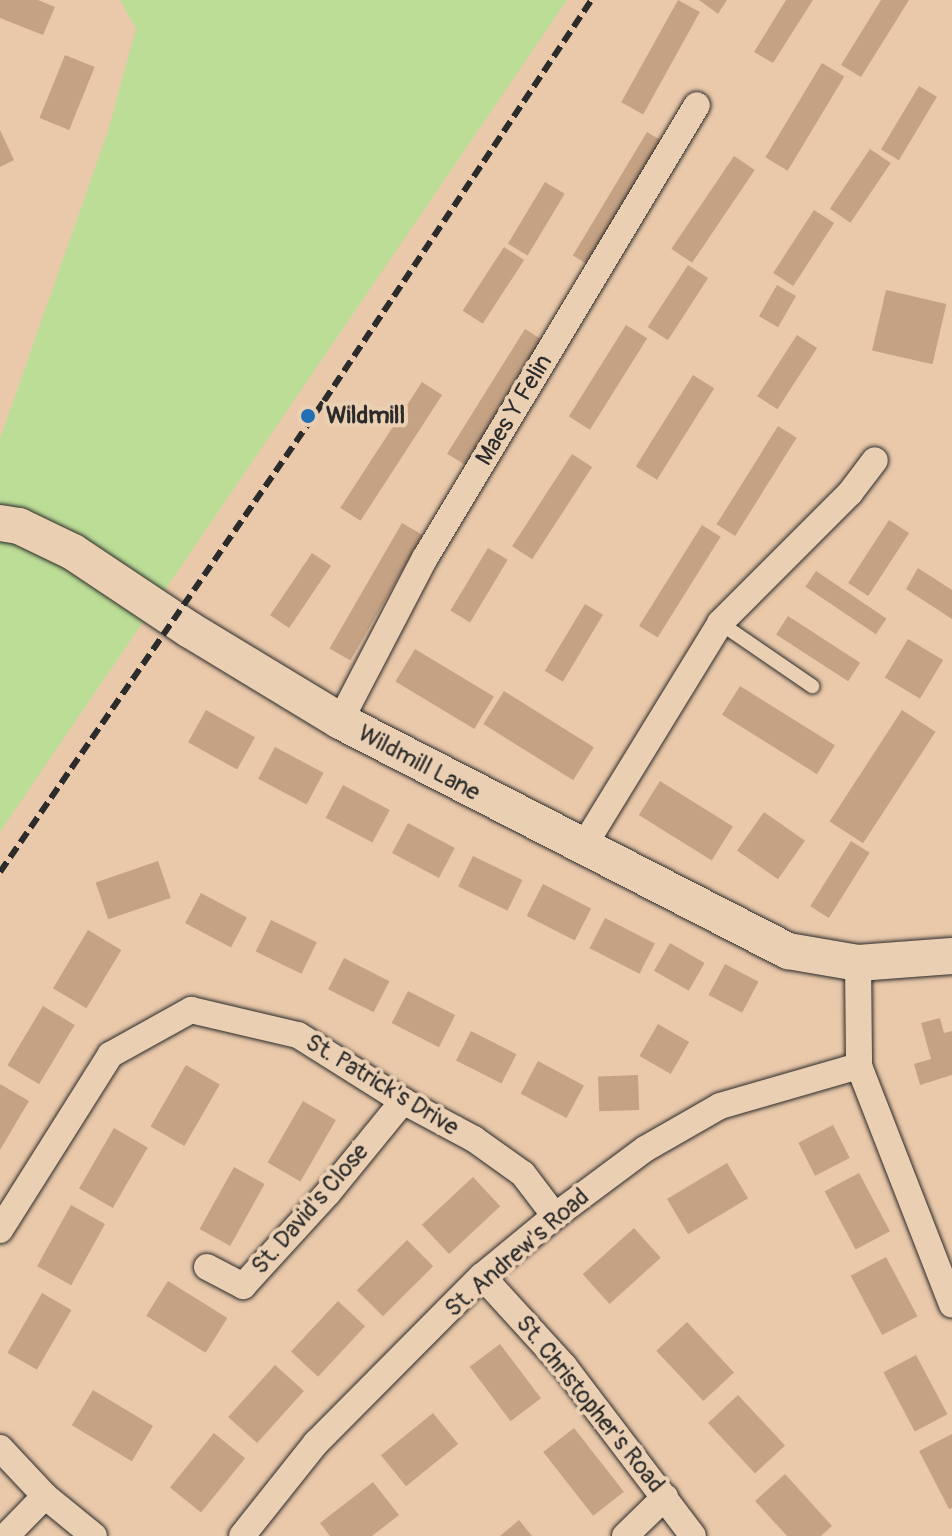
<!DOCTYPE html>
<html>
<head>
<meta charset="utf-8">
<style>
	body { margin:0 }
	#map { position:relative; width:952px; height:1536px; overflow:hidden; background:#eac9aa; font-family:Pangolin,sans-serif }
	div>[style] { position:absolute }
	.green>* { inset:0; background:#bcdd96 }
	.building>* { inset:0; background:#c5a284; transform-origin:0 0 }
	.roads { filter:drop-shadow(0 0 2px #2b2b2b) drop-shadow(0 0 2px #2b2b2b) }
	.lane>* { height:14px; margin:-7px; padding:0 7px; transform-origin:7px; border-radius:7px; background:#ebcfb2 }
	.street>* { height:26px; margin:-13px; padding:0 13px; transform-origin:13px; border-radius:13px; background:#ebcfb2 }
	.secondary>* { height:36px; margin:-18px; padding:0 18px; transform-origin:18px; border-radius:18px; background:#ebcfb2 }
	.rail>* { height:6px; margin-top:-3px; transform-origin:0; background:repeating-linear-gradient(90deg,#2b2b2b 0 12px,transparent 0 18px) }
	.dots>* { width:22px; height:22px; translate:-50% -50%; box-sizing:border-box; border:4px solid #ebcfb2; border-radius:50% }
	span { translate:-50% -50%; white-space:nowrap; text-align:center; line-height:1.15; -webkit-text-stroke:8px #ebcfb2; paint-order:stroke }
	.street-label { font-size:24px; color:#2b2b2b }
	.poi-label { font-size:24px; color:#2b2b2b; font-weight:700 }
	.left { translate:0 -50%; text-align:left }
</style>
</head>
<body>
<div id="map">
	<div class="green">
		<div style="clip-path:polygon(120px 0,567px 0,0 832px,0 439px,108px 131px,136px 29px)"></div>
	</div>
	<div class="building">
		<div style="clip-path:polygon(0 0,38px 0,55px 7px,43px 35px,0 18px)"></div>
		<div style="left:678px;top:0;width:25px;height:117px;rotate:29deg"></div>
		<div style="clip-path:polygon(699px 0,727px 0,718px 14px)"></div>
		<div style="clip-path:polygon(786px 0,813px 0,773px 63px,754px 52px)"></div>
		<div style="clip-path:polygon(881px 0,909px 0,861px 77px,841px 65px)"></div>
		<div style="left:65px;top:55px;width:32px;height:68px;rotate:22deg"></div>
		<div style="left:822px;top:63px;width:26px;height:110px;rotate:31deg"></div>
		<div style="left:919px;top:86px;width:21px;height:74px;rotate:31deg"></div>
		<div style="clip-path:polygon(0 130px,14px 160px,0 167px)"></div>
		<div style="left:647px;top:132px;width:23px;height:144px;rotate:31deg"></div>
		<div style="left:870px;top:149px;width:25px;height:72px;rotate:34deg"></div>
		<div style="left:734px;top:156px;width:25px;height:112px;rotate:34deg"></div>
		<div style="left:545px;top:182px;width:23px;height:72px;rotate:31deg"></div>
		<div style="left:814px;top:210px;width:24px;height:75px;rotate:33deg"></div>
		<div style="left:504px;top:247px;width:24px;height:76px;rotate:33deg"></div>
		<div style="left:688px;top:265px;width:24px;height:74px;rotate:33deg"></div>
		<div style="left:777px;top:285px;width:22px;height:36px;rotate:30deg"></div>
		<div style="left:886px;top:290px;width:62px;height:62px;rotate:13deg"></div>
		<div style="left:626px;top:325px;width:25px;height:108px;rotate:32deg"></div>
		<div style="left:525px;top:329px;width:22px;height:147px;rotate:32deg"></div>
		<div style="left:797px;top:335px;width:24px;height:73px;rotate:33deg"></div>
		<div style="left:693px;top:375px;width:25px;height:108px;rotate:32deg"></div>
		<div style="left:422px;top:382px;width:24px;height:150px;rotate:33deg"></div>
		<div style="left:778px;top:426px;width:22px;height:116px;rotate:32deg"></div>
		<div style="left:572px;top:454px;width:24px;height:110px;rotate:33deg"></div>
		<div style="left:889px;top:520px;width:24px;height:75px;rotate:33deg"></div>
		<div style="left:402px;top:523px;width:24px;height:145px;rotate:30deg"></div>
		<div style="left:702px;top:525px;width:22px;height:119px;rotate:32deg"></div>
		<div style="left:488px;top:548px;width:23px;height:73px;rotate:31deg"></div>
		<div style="left:312px;top:553px;width:23px;height:75px;rotate:34deg"></div>
		<div style="clip-path:polygon(918px 568px,952px 590px,952px 619px,906px 589px)"></div>
		<div style="left:816px;top:571px;width:85px;height:19px;rotate:34deg"></div>
		<div style="left:585px;top:604px;width:21px;height:78px;rotate:31deg"></div>
		<div style="left:788px;top:616px;width:86px;height:22px;rotate:33deg"></div>
		<div style="left:908px;top:639px;width:41px;height:45px;rotate:31deg"></div>
		<div style="left:415px;top:649px;width:92px;height:38px;rotate:31deg"></div>
		<div style="left:740px;top:686px;width:112px;height:34px;rotate:32deg"></div>
		<div style="left:504px;top:691px;width:106px;height:39px;rotate:32deg"></div>
		<div style="left:206px;top:710px;width:56px;height:37px;rotate:29deg"></div>
		<div style="left:902px;top:710px;width:40px;height:133px;rotate:33deg"></div>
		<div style="left:275px;top:747px;width:55px;height:36px;rotate:28deg"></div>
		<div style="left:660px;top:781px;width:86px;height:40px;rotate:32deg"></div>
		<div style="left:343px;top:785px;width:53px;height:37px;rotate:28deg"></div>
		<div style="left:764px;top:812px;width:50px;height:47px;rotate:35deg"></div>
		<div style="left:408px;top:823px;width:53px;height:34px;rotate:28deg"></div>
		<div style="left:851px;top:841px;width:22px;height:77px;rotate:32deg"></div>
		<div style="left:473px;top:856px;width:55px;height:34px;rotate:26deg"></div>
		<div style="left:158px;top:861px;width:39px;height:66px;rotate:71deg"></div>
		<div style="left:543px;top:884px;width:54px;height:36px;rotate:27deg"></div>
		<div style="left:201px;top:893px;width:52px;height:34px;rotate:28deg"></div>
		<div style="left:605px;top:918px;width:56px;height:34px;rotate:27deg"></div>
		<div style="left:271px;top:920px;width:51px;height:35px;rotate:26deg"></div>
		<div style="left:88px;top:930px;width:39px;height:68px;rotate:31deg"></div>
		<div style="left:670px;top:943px;width:40px;height:32px;rotate:30deg"></div>
		<div style="left:344px;top:958px;width:51px;height:35px;rotate:27deg"></div>
		<div style="left:725px;top:964px;width:38px;height:35px;rotate:28deg"></div>
		<div style="left:408px;top:991px;width:53px;height:36px;rotate:27deg"></div>
		<div style="left:43px;top:1006px;width:37px;height:69px;rotate:31deg"></div>
		<div style="clip-path:polygon(940px 1018px,944px 1033px,952px 1031px,952px 1075px,920px 1085px,914px 1064px,931px 1059px,921px 1023px)"></div>
		<div style="left:658px;top:1024px;width:36px;height:37px;rotate:30deg"></div>
		<div style="left:471px;top:1031px;width:51px;height:33px;rotate:27deg"></div>
		<div style="left:538px;top:1061px;width:52px;height:37px;rotate:28deg"></div>
		<div style="left:186px;top:1065px;width:39px;height:71px;rotate:30deg"></div>
		<div style="left:638px;top:1075px;width:35px;height:40px;rotate:88deg"></div>
		<div style="clip-path:polygon(0 1084px,29px 1101px,0 1150px)"></div>
		<div style="left:303px;top:1101px;width:38px;height:71px;rotate:30deg"></div>
		<div style="left:833px;top:1125px;width:37px;height:39px;rotate:63deg"></div>
		<div style="left:114px;top:1128px;width:39px;height:70px;rotate:30deg"></div>
		<div style="left:727px;top:1163px;width:41px;height:70px;rotate:59deg"></div>
		<div style="left:234px;top:1167px;width:35px;height:71px;rotate:29deg"></div>
		<div style="left:859px;top:1173px;width:66px;height:39px;rotate:62deg"></div>
		<div style="left:473px;top:1177px;width:40px;height:70px;rotate:47deg"></div>
		<div style="left:71px;top:1205px;width:39px;height:70px;rotate:29deg"></div>
		<div style="left:634px;top:1228px;width:40px;height:69px;rotate:48deg"></div>
		<div style="left:407px;top:1240px;width:37px;height:71px;rotate:45deg"></div>
		<div style="left:886px;top:1257px;width:67px;height:40px;rotate:62deg"></div>
		<div style="left:168px;top:1281px;width:70px;height:41px;rotate:32deg"></div>
		<div style="left:42px;top:1293px;width:34px;height:69px;rotate:30deg"></div>
		<div style="left:338px;top:1301px;width:37px;height:69px;rotate:43deg"></div>
		<div style="left:687px;top:1322px;width:69px;height:42px;rotate:47deg"></div>
		<div style="left:500px;top:1344px;width:68px;height:38px;rotate:53deg"></div>
		<div style="left:916px;top:1355px;width:67px;height:37px;rotate:62deg"></div>
		<div style="left:275px;top:1365px;width:39px;height:70px;rotate:42deg"></div>
		<div style="left:93px;top:1390px;width:70px;height:41px;rotate:31deg"></div>
		<div style="left:738px;top:1395px;width:69px;height:41px;rotate:47deg"></div>
		<div style="left:433px;top:1413px;width:40px;height:67px;rotate:51deg"></div>
		<div style="left:574px;top:1428px;width:81px;height:39px;rotate:52deg"></div>
		<div style="left:214px;top:1433px;width:40px;height:70px;rotate:39deg"></div>
		<div style="clip-path:polygon(952px 1434px,952px 1508px,949px 1509px,919px 1451px)"></div>
		<div style="clip-path:polygon(785px 1474px,832px 1526px,821px 1536px,787px 1536px,755px 1501px)"></div>
		<div style="clip-path:polygon(373px 1482px,399px 1515px,372px 1536px,330px 1536px,320px 1523px)"></div>
		<div style="clip-path:polygon(519px 1520px,532px 1536px,500px 1536px)"></div>
	</div>
	<div class="roads">
		<div class="lane">
			<div style="left:720px;top:623px;width:112px;rotate:34.4deg"></div>
		</div>
		<div class="street">
			<div style="left:340px;top:721px;width:184px;rotate:-62.5deg"></div>
			<div style="left:425px;top:558px;width:528px;rotate:-59.02deg"></div>
			<div style="left:583px;top:847px;width:263px;rotate:-58.5deg"></div>
			<div style="left:720px;top:623px;width:184px;rotate:-45deg"></div>
			<div style="left:850px;top:493px;width:41px;rotate:-52.9deg"></div>
			<div style="left:858px;top:963px;width:103px;rotate:89.4deg"></div>
			<div style="left:859px;top:1066px;width:256px;rotate:68.7deg"></div>
			<div style="left:0;top:1230px;width:207px;rotate:-57.8deg"></div>
			<div style="left:110px;top:1055px;width:93px;rotate:-29.1deg"></div>
			<div style="left:191px;top:1010px;width:110px;rotate:13.2deg"></div>
			<div style="left:298px;top:1035px;width:124px;rotate:32.2deg"></div>
			<div style="left:403px;top:1101px;width:81px;rotate:28.2deg"></div>
			<div style="left:474px;top:1139px;width:60px;rotate:35.5deg"></div>
			<div style="left:523px;top:1174px;width:53px;rotate:52.7deg"></div>
			<div style="left:207px;top:1267px;width:41px;rotate:27.8deg"></div>
			<div style="left:243px;top:1286px;width:126px;rotate:-47.6deg"></div>
			<div style="left:328px;top:1193px;width:119px;rotate:-50.8deg"></div>
			<div style="left:482px;top:1276px;width:122px;rotate:47.7deg"></div>
			<div style="left:564px;top:1366px;width:213px;rotate:52.8deg"></div>
			<div style="left:0;top:1448px;width:66px;rotate:46.8deg"></div>
			<div style="left:45px;top:1496px;width:63px;rotate:39.2deg"></div>
			<div style="left:6px;top:1536px;width:56px;rotate:-45.7deg"></div>
			<div style="left:242px;top:1536px;width:119px;rotate:-51.5deg"></div>
			<div style="left:316px;top:1443px;width:235px;rotate:-45.2deg"></div>
			<div style="left:482px;top:1276px;width:94px;rotate:-39.4deg"></div>
			<div style="left:555px;top:1216px;width:112px;rotate:-36.7deg"></div>
			<div style="left:645px;top:1149px;width:86px;rotate:-29.8deg"></div>
			<div style="left:720px;top:1106px;width:145px;rotate:-16.1deg"></div>
			<div style="left:625px;top:1536px;width:56px;rotate:-44.3deg"></div>
		</div>
		<div class="secondary">
			<div style="left:0;top:523px;width:19px;rotate:9deg"></div>
			<div style="left:19px;top:526px;width:60px;rotate:25.7deg"></div>
			<div style="left:73px;top:552px;width:141px;rotate:33.7deg"></div>
			<div style="left:190px;top:630px;width:175px;rotate:31.2deg"></div>
			<div style="left:340px;top:721px;width:504px;rotate:27.18deg"></div>
			<div style="left:788px;top:951px;width:71px;rotate:9.7deg"></div>
			<div style="left:858px;top:963px;width:94px;rotate:-4.3deg"></div>
		</div>
	</div>
	<div class="rail">
		<div style="left:0;top:872px;width:572px;rotate:-55.48deg"></div>
		<div style="left:324px;top:401px;width:482px;rotate:-56.3deg"></div>
	</div>
	<div class="dots">
		<div style="left:308px;top:416px;background:#1f6fb2"></div>
	</div>
	<div class="street-label">
		<span style="left:514px;top:410px;rotate:-59deg">Maes Y Felin</span>
		<span style="left:419px;top:763px;rotate:28deg">Wildmill Lane</span>
		<span style="left:382px;top:1085px;rotate:31deg">St. Patrick's Drive</span>
		<span style="left:310px;top:1209px;rotate:-49deg">St. David's Close</span>
		<span style="left:517px;top:1253px;rotate:-41deg">St. Andrew's Road</span>
		<span style="left:590px;top:1404px;rotate:51deg">St. Christopher's Road</span>
	</div>
	<div class="poi-label">
		<span class="left" style="left:326px;top:416px">Wildmill</span>
	</div>
</div>
</body>
</html>
